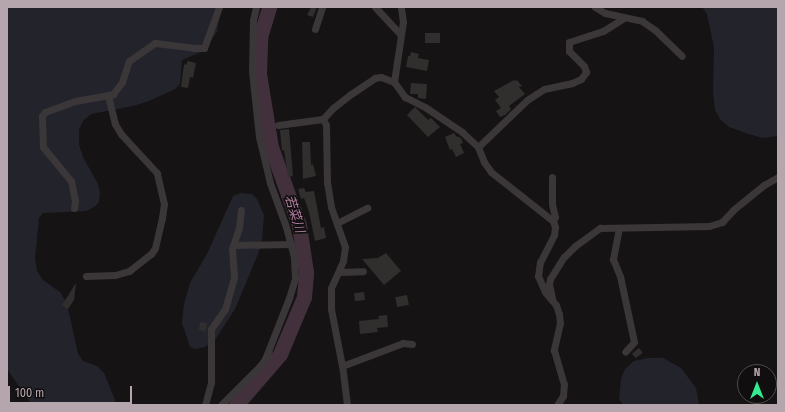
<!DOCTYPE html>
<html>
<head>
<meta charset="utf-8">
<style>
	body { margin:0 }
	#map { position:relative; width:785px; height:412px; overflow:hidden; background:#151313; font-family:"Fira Sans Condensed","Noto Sans JP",sans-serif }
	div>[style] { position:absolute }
	.green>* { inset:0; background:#23232c }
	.river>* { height:15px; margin:-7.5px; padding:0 7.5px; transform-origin:7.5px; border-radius:7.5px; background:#42313d }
	.building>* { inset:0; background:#312e2e; transform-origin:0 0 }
	.street>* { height:7px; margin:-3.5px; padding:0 3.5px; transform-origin:3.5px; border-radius:3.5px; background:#3b3638 }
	span { translate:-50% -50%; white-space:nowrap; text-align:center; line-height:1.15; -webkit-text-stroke:3px #100e0e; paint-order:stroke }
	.water-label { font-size:13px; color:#af7d9f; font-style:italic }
	.frame { position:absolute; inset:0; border:8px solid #b5a5ac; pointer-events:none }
	.north { position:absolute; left:737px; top:364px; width:40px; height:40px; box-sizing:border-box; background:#100e0e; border:1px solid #524a4d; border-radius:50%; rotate:0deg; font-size:11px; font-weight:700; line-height:16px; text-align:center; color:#b5a5ac }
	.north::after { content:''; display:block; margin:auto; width:14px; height:18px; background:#35eb90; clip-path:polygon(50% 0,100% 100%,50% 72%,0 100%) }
	.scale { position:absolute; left:8px; top:386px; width:124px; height:18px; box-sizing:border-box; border:2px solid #b5a5ac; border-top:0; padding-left:5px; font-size:12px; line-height:14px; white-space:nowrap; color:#b5a5ac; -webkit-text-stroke:3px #100e0e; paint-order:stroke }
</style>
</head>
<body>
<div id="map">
	<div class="green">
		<div style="clip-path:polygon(7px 7px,221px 7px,217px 32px,203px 51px,182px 60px,180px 84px,175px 89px,149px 101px,133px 106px,91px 114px,83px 121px,79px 130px,79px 145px,84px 159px,97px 182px,100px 192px,99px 202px,94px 207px,86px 211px,43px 213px,39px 218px,35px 259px,37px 271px,43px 280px,60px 292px,66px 302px,70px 317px,78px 354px,83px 361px,97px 366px,104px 373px,117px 405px,32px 405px,7px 369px)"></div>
		<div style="clip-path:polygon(702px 7px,778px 7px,778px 136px,762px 138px,746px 133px,729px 127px,720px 119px,715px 110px,713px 92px,714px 47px,707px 14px)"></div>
		<div style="clip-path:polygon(241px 193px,252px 194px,257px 199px,264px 215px,262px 241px,258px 254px,235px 309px,215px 340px,205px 347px,196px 349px,190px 347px,182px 323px,184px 304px,190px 283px,207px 254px,233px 196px)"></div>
		<div style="clip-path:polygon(648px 358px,663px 358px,681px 368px,696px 388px,699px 405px,623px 405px,619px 399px,621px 379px,625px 369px,634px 361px)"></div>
	</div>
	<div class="river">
		<div style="left:236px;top:405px;width:67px;rotate:-49.2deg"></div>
		<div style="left:280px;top:354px;width:62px;rotate:-67.2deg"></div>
		<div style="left:304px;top:297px;width:25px;rotate:-85deg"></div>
		<div style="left:306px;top:272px;width:48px;rotate:-98.5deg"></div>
		<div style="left:299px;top:225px;width:83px;rotate:-109.7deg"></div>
		<div style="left:271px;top:147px;width:74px;rotate:-99.3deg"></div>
		<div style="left:259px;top:74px;width:37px;rotate:-88deg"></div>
		<div style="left:260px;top:37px;width:31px;rotate:-73deg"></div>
	</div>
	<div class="building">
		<div style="clip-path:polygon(311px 7px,317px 7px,313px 17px,307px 15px)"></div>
		<div style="left:425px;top:33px;width:15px;height:10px"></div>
		<div style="clip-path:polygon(411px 52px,419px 54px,418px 58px,429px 60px,427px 71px,406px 67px,408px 56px,410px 56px)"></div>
		<div style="clip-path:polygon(188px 61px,196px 63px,193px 78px,190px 77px,188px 88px,181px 87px,184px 64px,186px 65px)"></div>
		<div style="clip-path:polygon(514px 80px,515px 81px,517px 80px,522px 86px,519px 87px,525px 94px,509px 106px,511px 109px,505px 115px,500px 117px,496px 111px,501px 108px,495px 100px,499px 97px,494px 91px)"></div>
		<div style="clip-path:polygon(411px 83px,427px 84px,426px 99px,418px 98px,418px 94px,410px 94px)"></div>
		<div style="clip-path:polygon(415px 107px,428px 120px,431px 118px,440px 127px,428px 137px,407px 115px)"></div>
		<div style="clip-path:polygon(289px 129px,293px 176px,288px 177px,284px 150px,282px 151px,280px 130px)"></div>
		<div style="clip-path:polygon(454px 133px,456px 136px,461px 138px,463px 143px,460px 144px,464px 153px,456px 157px,452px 149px,450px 150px,445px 137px)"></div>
		<div style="clip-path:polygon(302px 142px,310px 142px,311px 165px,313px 164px,316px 176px,303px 179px)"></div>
		<div style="clip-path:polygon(304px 188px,306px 192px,314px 191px,321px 228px,324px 227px,326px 238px,315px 241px,309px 212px,304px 198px,301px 199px,298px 189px)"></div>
		<div style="clip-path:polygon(386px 253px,401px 271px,384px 285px,362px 259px,378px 258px)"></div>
		<div style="clip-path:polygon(76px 283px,74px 300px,68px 309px,62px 305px)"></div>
		<div style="left:364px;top:292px;width:8px;height:10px;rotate:83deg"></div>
		<div style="left:407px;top:295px;width:10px;height:12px;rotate:79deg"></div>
		<div style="clip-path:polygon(387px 315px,388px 327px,377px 328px,378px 332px,360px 334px,359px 321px,379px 319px,378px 316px)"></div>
		<div style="left:200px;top:322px;width:7px;height:8px;rotate:8deg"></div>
		<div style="left:639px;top:348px;width:6px;height:9px;rotate:51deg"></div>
	</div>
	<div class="street">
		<div style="left:375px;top:7px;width:37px;rotate:47deg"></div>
		<div style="left:595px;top:7px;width:12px;rotate:31deg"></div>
		<div style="left:605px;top:13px;width:38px;rotate:12deg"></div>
		<div style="left:642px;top:21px;width:16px;rotate:35deg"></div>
		<div style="left:655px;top:30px;width:37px;rotate:44deg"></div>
		<div style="left:315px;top:29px;width:23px;rotate:-72deg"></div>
		<div style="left:394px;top:82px;width:61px;rotate:-81.5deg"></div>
		<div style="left:403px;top:22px;width:15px;rotate:-98deg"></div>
		<div style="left:278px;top:125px;width:45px;rotate:-7.6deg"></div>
		<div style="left:478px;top:147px;width:68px;rotate:-43.8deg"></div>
		<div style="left:527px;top:100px;width:20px;rotate:-33deg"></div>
		<div style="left:544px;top:89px;width:29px;rotate:-12deg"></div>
		<div style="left:572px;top:83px;width:10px;rotate:-24deg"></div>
		<div style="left:581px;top:79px;width:9px;rotate:-54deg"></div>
		<div style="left:586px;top:72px;width:6px;rotate:-108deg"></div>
		<div style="left:584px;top:66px;width:21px;rotate:-135deg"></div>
		<div style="left:569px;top:51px;width:9px;rotate:-90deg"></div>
		<div style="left:569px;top:42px;width:36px;rotate:-18deg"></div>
		<div style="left:603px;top:31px;width:25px;rotate:-32deg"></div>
		<div style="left:552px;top:177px;width:27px;rotate:90deg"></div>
		<div style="left:552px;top:204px;width:13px;rotate:77deg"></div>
		<div style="left:555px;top:217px;width:4px;rotate:117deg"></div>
		<div style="left:74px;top:208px;width:7px;rotate:-82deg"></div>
		<div style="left:75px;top:201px;width:20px;rotate:-101deg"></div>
		<div style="left:71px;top:181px;width:44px;rotate:-129.5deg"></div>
		<div style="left:43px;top:147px;width:31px;rotate:-92deg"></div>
		<div style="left:42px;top:116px;width:5px;rotate:-53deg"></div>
		<div style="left:45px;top:112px;width:32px;rotate:-20deg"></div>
		<div style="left:75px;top:101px;width:39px;rotate:-10deg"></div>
		<div style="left:113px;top:94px;width:15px;rotate:-53deg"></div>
		<div style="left:122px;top:82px;width:22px;rotate:-72deg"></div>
		<div style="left:129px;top:61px;width:32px;rotate:-35deg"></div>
		<div style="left:155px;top:43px;width:38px;rotate:7deg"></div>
		<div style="left:193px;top:48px;width:11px"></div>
		<div style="left:204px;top:48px;width:44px;rotate:-69.9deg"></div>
		<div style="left:337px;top:223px;width:34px;rotate:-27deg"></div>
		<div style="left:619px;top:228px;width:32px;rotate:101deg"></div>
		<div style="left:613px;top:259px;width:18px;rotate:68deg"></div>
		<div style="left:620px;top:276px;width:67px;rotate:78deg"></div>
		<div style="left:634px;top:342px;width:13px;rotate:132deg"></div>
		<div style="left:233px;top:245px;width:58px;rotate:-1deg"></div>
		<div style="left:339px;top:272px;width:24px;rotate:-2deg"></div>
		<div style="left:86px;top:276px;width:29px;rotate:-2deg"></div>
		<div style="left:115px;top:275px;width:15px;rotate:-16deg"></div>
		<div style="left:129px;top:271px;width:28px;rotate:-38deg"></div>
		<div style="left:151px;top:254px;width:7px;rotate:-56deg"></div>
		<div style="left:155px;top:248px;width:31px;rotate:-77deg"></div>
		<div style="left:162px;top:218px;width:14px;rotate:-82deg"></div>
		<div style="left:164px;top:204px;width:32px;rotate:-103deg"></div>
		<div style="left:157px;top:173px;width:53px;rotate:-132.7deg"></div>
		<div style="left:121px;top:134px;width:12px;rotate:-121deg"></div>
		<div style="left:115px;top:124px;width:30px;rotate:-104deg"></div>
		<div style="left:552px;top:298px;width:14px;rotate:-102deg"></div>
		<div style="left:549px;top:284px;width:5px;rotate:-79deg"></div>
		<div style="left:550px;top:279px;width:26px;rotate:-58deg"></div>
		<div style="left:564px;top:257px;width:16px;rotate:-45deg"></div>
		<div style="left:575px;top:246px;width:31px;rotate:-36deg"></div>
		<div style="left:600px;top:228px;width:109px;rotate:-1.1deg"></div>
		<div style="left:709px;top:226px;width:14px;rotate:-17deg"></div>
		<div style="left:722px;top:222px;width:16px;rotate:-47deg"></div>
		<div style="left:733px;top:210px;width:40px;rotate:-39deg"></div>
		<div style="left:764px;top:185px;width:16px;rotate:-30deg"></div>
		<div style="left:342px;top:366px;width:65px;rotate:-20.7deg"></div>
		<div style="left:403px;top:343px;width:9px;rotate:6deg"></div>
		<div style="left:205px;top:405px;width:24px;rotate:-75deg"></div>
		<div style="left:211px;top:382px;width:53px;rotate:-90deg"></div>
		<div style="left:211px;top:329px;width:24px;rotate:-55deg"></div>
		<div style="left:225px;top:309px;width:33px;rotate:-74deg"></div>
		<div style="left:234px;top:277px;width:28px;rotate:-94deg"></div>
		<div style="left:232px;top:249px;width:22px;rotate:-72deg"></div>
		<div style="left:239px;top:228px;width:18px;rotate:-84deg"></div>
		<div style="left:221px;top:405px;width:54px;rotate:-45deg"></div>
		<div style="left:259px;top:367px;width:10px;rotate:-53deg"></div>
		<div style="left:265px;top:359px;width:66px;rotate:-68.5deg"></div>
		<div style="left:289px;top:298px;width:21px;rotate:-73deg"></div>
		<div style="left:295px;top:278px;width:21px;rotate:-93deg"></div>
		<div style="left:294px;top:257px;width:34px;rotate:-105deg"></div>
		<div style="left:285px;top:224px;width:44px;rotate:-110.1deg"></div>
		<div style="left:270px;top:183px;width:47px;rotate:-103.4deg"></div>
		<div style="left:259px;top:137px;width:66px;rotate:-96.1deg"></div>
		<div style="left:252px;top:71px;width:51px;rotate:-88.9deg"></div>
		<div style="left:253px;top:20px;width:13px;rotate:-77deg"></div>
		<div style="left:347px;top:405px;width:39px;rotate:-97deg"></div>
		<div style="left:342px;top:366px;width:58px;rotate:-100.9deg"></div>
		<div style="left:331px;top:309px;width:21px;rotate:-90deg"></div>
		<div style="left:331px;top:288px;width:30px;rotate:-66deg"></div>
		<div style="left:343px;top:261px;width:14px;rotate:-82deg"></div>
		<div style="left:345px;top:247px;width:42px;rotate:-109.3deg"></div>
		<div style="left:331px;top:207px;width:24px;rotate:-99deg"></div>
		<div style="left:327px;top:183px;width:58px;rotate:-91deg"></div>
		<div style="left:326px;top:125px;width:7px;rotate:-117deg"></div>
		<div style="left:323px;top:119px;width:15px;rotate:-48deg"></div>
		<div style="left:333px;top:108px;width:23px;rotate:-38deg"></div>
		<div style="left:351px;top:94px;width:29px;rotate:-34deg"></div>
		<div style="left:375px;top:78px;width:6px;rotate:-9deg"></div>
		<div style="left:381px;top:77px;width:14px;rotate:21deg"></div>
		<div style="left:394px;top:82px;width:19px;rotate:54deg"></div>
		<div style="left:405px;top:97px;width:22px;rotate:27deg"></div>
		<div style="left:425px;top:107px;width:45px;rotate:34deg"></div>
		<div style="left:462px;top:132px;width:22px;rotate:43deg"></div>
		<div style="left:478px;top:147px;width:16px;rotate:68deg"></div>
		<div style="left:484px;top:162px;width:12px;rotate:55deg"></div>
		<div style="left:491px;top:172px;width:79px;rotate:38.3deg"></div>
		<div style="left:553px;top:221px;width:6px;rotate:72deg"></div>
		<div style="left:555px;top:227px;width:8px;rotate:97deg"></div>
		<div style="left:554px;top:235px;width:30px;rotate:117deg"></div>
		<div style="left:540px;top:262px;width:14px;rotate:98deg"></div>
		<div style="left:538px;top:276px;width:17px;rotate:66deg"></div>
		<div style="left:545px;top:292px;width:17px;rotate:50deg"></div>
		<div style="left:556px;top:305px;width:9px;rotate:72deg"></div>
		<div style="left:559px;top:314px;width:9px;rotate:84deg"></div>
		<div style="left:560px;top:323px;width:28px;rotate:103deg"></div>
		<div style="left:554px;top:350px;width:35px;rotate:74deg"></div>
		<div style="left:564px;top:384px;width:12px;rotate:95deg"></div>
		<div style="left:563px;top:396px;width:11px;rotate:124deg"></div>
	</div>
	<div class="water-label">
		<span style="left:294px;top:214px;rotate:73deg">若菜川</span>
	</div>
	<div class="frame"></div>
	<div class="north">N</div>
	<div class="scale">100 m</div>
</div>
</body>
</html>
